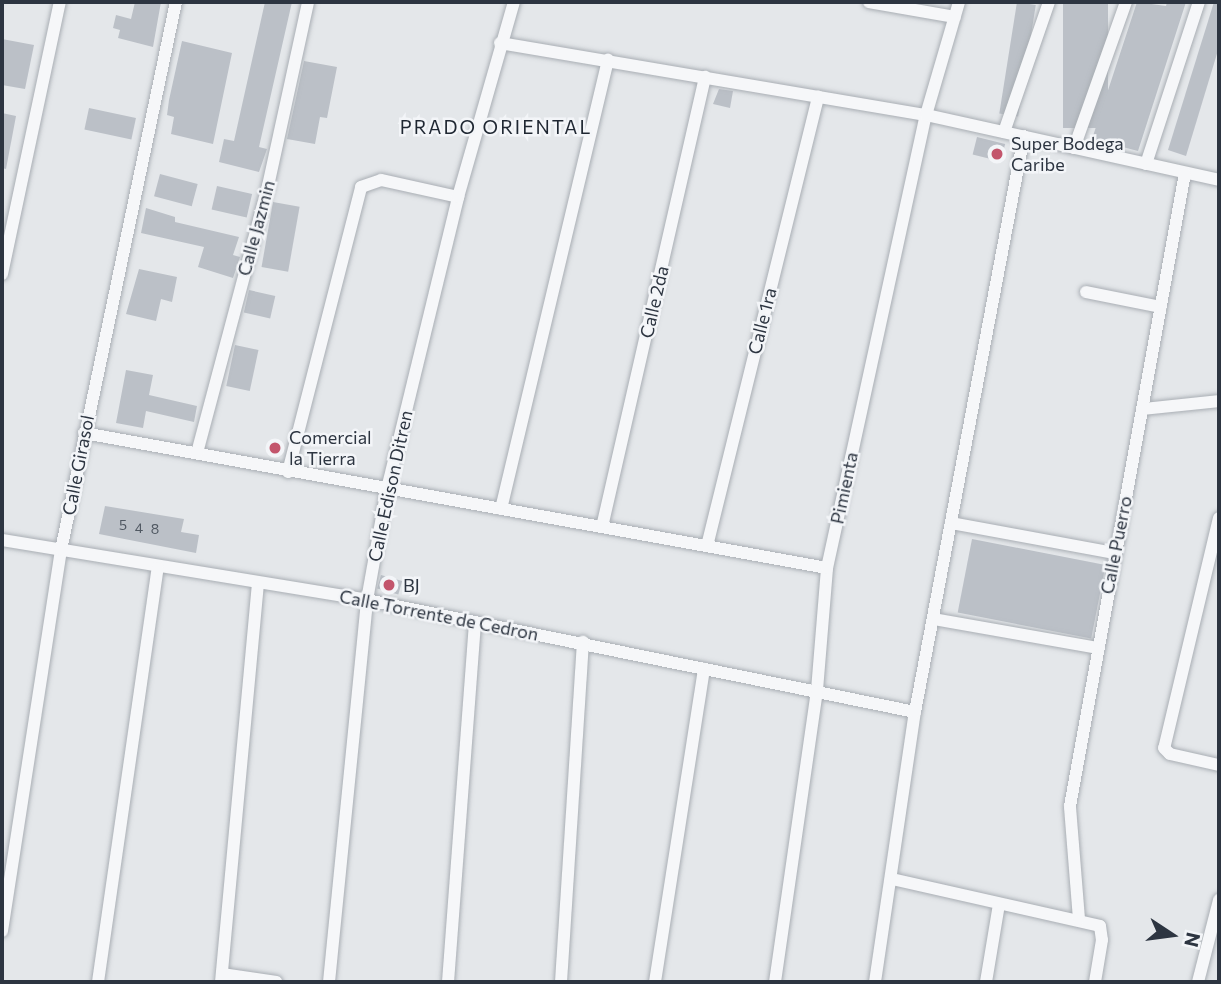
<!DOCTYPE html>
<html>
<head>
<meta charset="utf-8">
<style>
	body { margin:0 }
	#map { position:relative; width:1221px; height:984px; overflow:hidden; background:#e4e7ea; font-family:Commissioner,sans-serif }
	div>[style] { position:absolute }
	.building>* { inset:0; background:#bbc0c7; transform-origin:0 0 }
	.roads { filter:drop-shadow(0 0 2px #a9aeb4) drop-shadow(0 0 2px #a9aeb4) }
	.minor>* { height:12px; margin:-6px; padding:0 6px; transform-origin:6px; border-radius:6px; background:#f6f7f9 }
	.dots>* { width:19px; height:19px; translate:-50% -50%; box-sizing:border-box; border:4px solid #f3f5f8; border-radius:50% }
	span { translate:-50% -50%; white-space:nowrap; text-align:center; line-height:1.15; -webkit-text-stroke:5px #f3f5f8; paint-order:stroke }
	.number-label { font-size:14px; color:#505862 }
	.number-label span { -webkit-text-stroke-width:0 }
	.poi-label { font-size:18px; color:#2d3541 }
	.left { translate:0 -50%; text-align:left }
	.street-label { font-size:18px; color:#2d3541 }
	.neighbourhood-label { font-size:19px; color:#1f2732; letter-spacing:2px }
	.frame { position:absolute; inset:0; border:4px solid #2d3541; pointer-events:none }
	.north { position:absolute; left:1137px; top:900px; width:70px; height:70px; -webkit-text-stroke:5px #f3f5f8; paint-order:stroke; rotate:103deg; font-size:19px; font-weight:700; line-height:28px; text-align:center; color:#2d3541 }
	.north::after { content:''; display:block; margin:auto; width:24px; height:32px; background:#2d3541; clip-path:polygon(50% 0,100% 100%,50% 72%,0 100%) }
</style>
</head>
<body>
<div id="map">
	<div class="building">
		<div style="clip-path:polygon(135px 2px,161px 2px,153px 47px,118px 38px,120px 30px,113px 28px,116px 15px,131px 19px)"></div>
		<div style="clip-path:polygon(265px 2px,292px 2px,259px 147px,267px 149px,259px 172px,219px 162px,224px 139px,234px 141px)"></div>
		<div style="left:1017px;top:2px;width:19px;height:113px;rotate:9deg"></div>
		<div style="left:1063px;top:2px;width:45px;height:126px"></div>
		<div style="clip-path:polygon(1137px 2px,1166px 6px,1167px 2px,1186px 2px,1138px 151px,1092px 139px)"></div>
		<div style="clip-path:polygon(1214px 2px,1219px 2px,1219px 47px,1186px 156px,1168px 150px)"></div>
		<div style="clip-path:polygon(2px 39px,34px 45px,25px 89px,2px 85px)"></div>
		<div style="clip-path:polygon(182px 41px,232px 53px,213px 144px,171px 134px,174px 117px,167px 115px,169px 100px)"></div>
		<div style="clip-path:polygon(304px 61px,337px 67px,327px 118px,320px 117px,315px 144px,287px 139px)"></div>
		<div style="clip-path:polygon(719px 89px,733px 91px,730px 108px,713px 104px)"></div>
		<div style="left:89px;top:108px;width:48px;height:22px;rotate:12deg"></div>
		<div style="clip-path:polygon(2px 113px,16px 116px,6px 169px,2px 168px)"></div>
		<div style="left:977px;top:137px;width:29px;height:18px;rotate:14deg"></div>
		<div style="left:160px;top:174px;width:39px;height:23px;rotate:15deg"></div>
		<div style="left:217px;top:186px;width:36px;height:24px;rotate:13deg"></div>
		<div style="left:273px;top:202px;width:27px;height:66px;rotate:10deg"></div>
		<div style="clip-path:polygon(146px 208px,175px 217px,175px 222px,239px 237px,233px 255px,240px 257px,233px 278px,198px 267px,204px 247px,141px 233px)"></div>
		<div style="clip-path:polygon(139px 269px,177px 277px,172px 302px,161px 299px,156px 321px,126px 314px)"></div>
		<div style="left:249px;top:290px;width:27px;height:23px;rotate:13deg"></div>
		<div style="left:235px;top:345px;width:24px;height:42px;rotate:12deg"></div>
		<div style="clip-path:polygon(126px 370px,153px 375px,149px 395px,197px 406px,194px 422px,146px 411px,143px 428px,116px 423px)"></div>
		<div style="clip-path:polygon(105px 506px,184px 519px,181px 532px,199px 535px,196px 553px,99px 534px)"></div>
		<div style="left:972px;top:539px;width:136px;height:75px;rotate:11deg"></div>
		<div style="left:381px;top:575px;width:22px;height:14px;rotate:16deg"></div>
	</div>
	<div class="roads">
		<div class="minor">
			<div style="left:869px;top:2px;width:87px;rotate:9.9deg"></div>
			<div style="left:500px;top:43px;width:432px;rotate:9.6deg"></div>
			<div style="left:926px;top:115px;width:300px;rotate:12.5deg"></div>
			<div style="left:1004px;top:132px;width:138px;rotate:-70.9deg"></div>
			<div style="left:1074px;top:148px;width:155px;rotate:-70.4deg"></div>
			<div style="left:1146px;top:164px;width:170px;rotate:-71.9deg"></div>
			<div style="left:2px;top:274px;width:278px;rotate:-78deg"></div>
			<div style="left:1086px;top:292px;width:76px;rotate:11.3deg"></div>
			<div style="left:1143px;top:409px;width:76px;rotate:-6deg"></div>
			<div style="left:84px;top:433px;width:755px;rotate:10.3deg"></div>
			<div style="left:197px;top:453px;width:276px;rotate:-75.1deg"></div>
			<div style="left:268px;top:186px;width:188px;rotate:-77.7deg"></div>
			<div style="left:288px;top:472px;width:294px;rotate:-75.6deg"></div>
			<div style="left:361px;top:187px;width:21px;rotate:-19deg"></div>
			<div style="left:381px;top:180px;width:79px;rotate:12.4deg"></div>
			<div style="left:501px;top:509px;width:462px;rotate:-76.6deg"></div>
			<div style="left:1219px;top:518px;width:236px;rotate:103.4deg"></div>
			<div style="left:1164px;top:748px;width:8px;rotate:45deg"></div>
			<div style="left:1170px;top:754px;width:50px;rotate:12.7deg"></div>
			<div style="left:951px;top:523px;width:166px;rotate:10.4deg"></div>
			<div style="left:602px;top:527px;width:462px;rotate:-77.1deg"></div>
			<div style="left:2px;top:540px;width:370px;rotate:9.3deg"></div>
			<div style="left:367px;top:600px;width:559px;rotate:11.55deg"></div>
			<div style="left:707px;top:546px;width:463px;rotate:-76.1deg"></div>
			<div style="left:933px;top:619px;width:168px;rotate:10deg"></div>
			<div style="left:892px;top:879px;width:213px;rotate:12.7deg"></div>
			<div style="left:1100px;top:926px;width:14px;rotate:82deg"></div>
			<div style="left:1102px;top:940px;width:43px;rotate:99.5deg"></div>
			<div style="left:1079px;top:919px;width:113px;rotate:-94.6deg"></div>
			<div style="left:1070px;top:806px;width:643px;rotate:-79.7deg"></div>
			<div style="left:2px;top:931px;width:386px;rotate:-81.2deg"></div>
			<div style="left:61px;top:550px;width:560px;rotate:-78.15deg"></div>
			<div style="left:222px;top:974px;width:55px;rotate:8.4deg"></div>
			<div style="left:98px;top:982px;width:418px;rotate:-81.8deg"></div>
			<div style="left:221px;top:982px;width:400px;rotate:-84.7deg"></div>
			<div style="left:329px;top:982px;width:384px;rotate:-84.3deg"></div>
			<div style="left:367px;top:600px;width:113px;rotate:-79.8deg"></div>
			<div style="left:387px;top:489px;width:301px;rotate:-76.3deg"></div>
			<div style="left:458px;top:197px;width:203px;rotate:-74deg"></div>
			<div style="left:448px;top:982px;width:361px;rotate:-85.7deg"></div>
			<div style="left:561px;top:982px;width:341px;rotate:-86.3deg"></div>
			<div style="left:655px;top:982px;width:317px;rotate:-81.1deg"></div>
			<div style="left:775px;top:982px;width:295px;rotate:-81.8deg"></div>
			<div style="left:817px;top:690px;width:122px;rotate:-85.3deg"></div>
			<div style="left:827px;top:568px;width:464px;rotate:-77.7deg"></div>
			<div style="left:926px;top:115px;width:118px;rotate:-73.7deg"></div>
			<div style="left:875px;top:982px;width:273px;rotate:-81.6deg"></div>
			<div style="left:915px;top:712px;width:586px;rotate:-79.28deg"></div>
			<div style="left:986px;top:982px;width:79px;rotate:-80.5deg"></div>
			<div style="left:1198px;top:982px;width:85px;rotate:-75.6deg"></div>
		</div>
	</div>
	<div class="dots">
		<div style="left:997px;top:154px;background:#c3556c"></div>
		<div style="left:275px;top:448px;background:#c3556c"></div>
		<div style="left:389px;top:585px;background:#c3556c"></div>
	</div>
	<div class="number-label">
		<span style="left:123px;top:525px">5</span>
		<span style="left:139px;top:528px">4</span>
		<span style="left:155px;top:529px">8</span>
	</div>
	<div class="poi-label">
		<span class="left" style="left:1011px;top:154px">Super Bodega<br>Caribe</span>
		<span class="left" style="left:289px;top:448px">Comercial<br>la Tierra</span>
		<span class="left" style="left:403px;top:585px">BJ</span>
	</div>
	<div class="street-label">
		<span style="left:256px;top:228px;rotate:-75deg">Calle Jazmin</span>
		<span style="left:654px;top:302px;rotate:-77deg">Calle 2da</span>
		<span style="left:762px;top:321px;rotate:-76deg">Calle 1ra</span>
		<span style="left:78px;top:465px;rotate:-79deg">Calle Girasol</span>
		<span style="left:390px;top:486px;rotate:-78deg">Calle Edison Ditren</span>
		<span style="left:844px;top:488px;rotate:-78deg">Pimienta</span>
		<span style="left:1116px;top:545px;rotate:-79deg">Calle Puerro</span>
		<span style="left:439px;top:615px;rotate:11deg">Calle Torrente de Cedron</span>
	</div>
	<div class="neighbourhood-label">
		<span style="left:496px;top:127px">PRADO ORIENTAL</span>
	</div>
	<div class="frame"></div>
	<div class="north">N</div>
</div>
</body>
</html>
